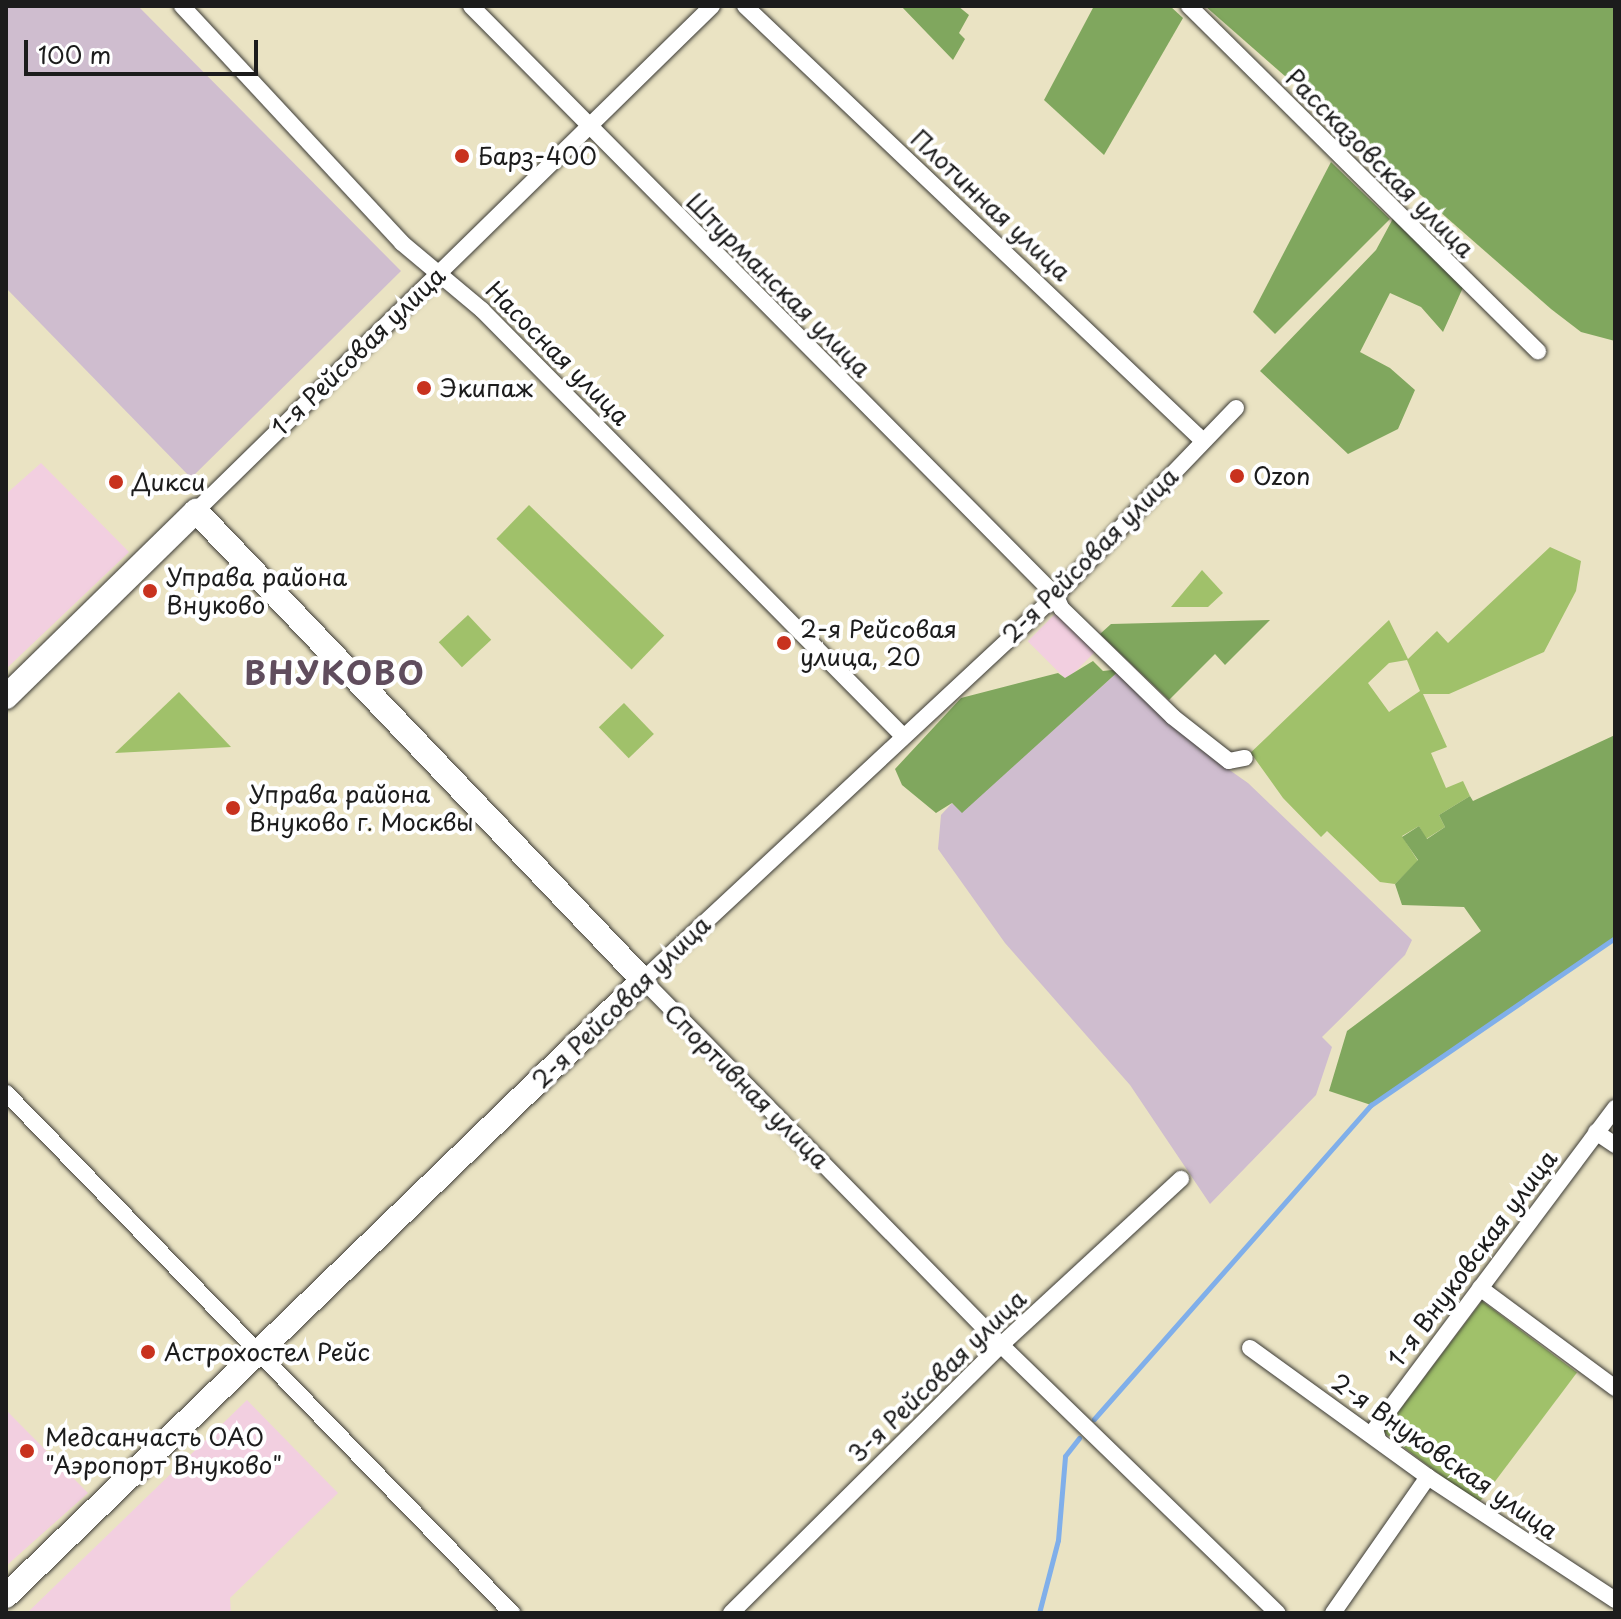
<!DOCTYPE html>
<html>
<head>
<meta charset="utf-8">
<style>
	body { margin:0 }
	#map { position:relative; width:1621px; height:1619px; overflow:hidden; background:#eae3c3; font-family:"Playpen Sans",sans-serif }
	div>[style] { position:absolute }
	.built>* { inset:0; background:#f2cfe0; transform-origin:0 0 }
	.industrial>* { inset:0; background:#cfbdcf }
	.green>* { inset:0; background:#a0c16a; transform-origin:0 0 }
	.forest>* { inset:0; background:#80a75e }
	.stream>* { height:5px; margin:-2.5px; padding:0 2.5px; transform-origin:2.5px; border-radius:2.5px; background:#80afea }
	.roads { filter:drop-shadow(0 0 2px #3b3a35) drop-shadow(0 0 2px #3b3a35) }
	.street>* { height:16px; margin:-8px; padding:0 8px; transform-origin:8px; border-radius:8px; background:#fff }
	.secondary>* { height:24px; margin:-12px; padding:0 12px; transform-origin:12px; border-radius:12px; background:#fff }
	.dots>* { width:22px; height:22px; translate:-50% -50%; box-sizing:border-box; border:4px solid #fff; border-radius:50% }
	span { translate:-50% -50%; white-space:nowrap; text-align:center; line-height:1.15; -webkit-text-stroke:8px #fff; paint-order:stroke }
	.poi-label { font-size:24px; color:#1c1c1c }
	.left { translate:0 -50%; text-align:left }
	.street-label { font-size:24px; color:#1c1c1c }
	.district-label { font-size:32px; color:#604d5d; font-weight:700; letter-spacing:2px }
	.frame { position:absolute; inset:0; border:8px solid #1c1c1c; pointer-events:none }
	.scale { position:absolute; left:24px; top:40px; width:234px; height:36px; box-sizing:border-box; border:4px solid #1c1c1c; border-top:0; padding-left:10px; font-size:24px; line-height:28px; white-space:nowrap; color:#1c1c1c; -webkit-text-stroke:6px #fff; paint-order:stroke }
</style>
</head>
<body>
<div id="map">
	<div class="built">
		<div style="clip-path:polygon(41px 463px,129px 552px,6px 669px,6px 494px)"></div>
		<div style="left:1061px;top:608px;width:55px;height:47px;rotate:45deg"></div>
		<div style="clip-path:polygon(247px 1400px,338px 1493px,230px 1598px,231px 1613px,27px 1613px)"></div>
		<div style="clip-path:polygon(6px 1410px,88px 1493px,6px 1566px)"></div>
	</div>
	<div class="industrial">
		<div style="clip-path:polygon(6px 6px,138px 6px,401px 271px,191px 478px,6px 288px)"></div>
		<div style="clip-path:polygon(1121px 669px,1201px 750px,1248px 783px,1412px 940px,1405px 955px,1322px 1037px,1332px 1047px,1316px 1095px,1210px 1204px,1130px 1085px,1005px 943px,938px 849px,941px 815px,952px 803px,962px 812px)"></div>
	</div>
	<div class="green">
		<div style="left:529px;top:505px;width:188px;height:47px;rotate:44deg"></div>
		<div style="clip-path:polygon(evenodd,1550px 547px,1581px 561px,1576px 591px,1544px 652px,1449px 694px,1423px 694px,1447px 747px,1431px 753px,1446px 788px,1463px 781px,1470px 796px,1439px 815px,1445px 827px,1426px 839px,1419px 826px,1402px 836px,1418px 861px,1395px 884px,1380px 882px,1327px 831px,1321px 837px,1283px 798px,1253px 756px,1245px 758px,1389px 620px,1408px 659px,1437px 631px,1448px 643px,1550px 547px,1407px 660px,1420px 691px,1389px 712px,1368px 683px,1389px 663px,1407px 660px)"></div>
		<div style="clip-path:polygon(1202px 570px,1223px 593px,1208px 607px,1171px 607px)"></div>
		<div style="left:468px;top:615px;width:34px;height:40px;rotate:47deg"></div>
		<div style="clip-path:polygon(179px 692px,231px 747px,115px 753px)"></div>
		<div style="left:624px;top:703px;width:43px;height:35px;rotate:46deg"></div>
		<div style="left:1482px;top:1301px;width:119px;height:164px;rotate:37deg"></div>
	</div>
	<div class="forest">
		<div style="clip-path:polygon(901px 6px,958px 6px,969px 15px,959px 33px,965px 39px,953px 60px)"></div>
		<div style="clip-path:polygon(1094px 6px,1170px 6px,1183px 18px,1104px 155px,1044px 100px)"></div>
		<div style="clip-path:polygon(1205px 6px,1615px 6px,1615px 341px,1581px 332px,1551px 309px)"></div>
		<div style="clip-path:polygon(1331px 162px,1390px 219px,1275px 334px,1253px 312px)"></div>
		<div style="clip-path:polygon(1396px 213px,1465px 283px,1443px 332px,1421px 307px,1390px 293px,1360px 352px,1390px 368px,1415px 390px,1398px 429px,1348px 454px,1260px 371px,1376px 250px)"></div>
		<div style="clip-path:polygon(1270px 620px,1225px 665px,1215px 654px,1169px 700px,1100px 634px,1111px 624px)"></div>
		<div style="clip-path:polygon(1093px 661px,1103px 671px,1121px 669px,962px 813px,952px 803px,936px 813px,902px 785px,895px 769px,961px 698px,1058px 673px,1065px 678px)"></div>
		<div style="clip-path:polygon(1615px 735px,1615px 938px,1371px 1105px,1329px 1091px,1347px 1031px,1481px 931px,1464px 907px,1402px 905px,1395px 884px,1418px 860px,1402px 837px,1419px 826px,1427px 839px,1445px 827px,1439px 815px,1470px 796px,1473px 801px)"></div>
	</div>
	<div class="stream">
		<div style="left:1094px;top:1419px;width:419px;rotate:-48.6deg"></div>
		<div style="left:1371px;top:1105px;width:296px;rotate:-34.4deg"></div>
		<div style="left:1039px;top:1613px;width:75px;rotate:-75.4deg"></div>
		<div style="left:1058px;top:1540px;width:84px;rotate:-85.2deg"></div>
		<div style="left:1065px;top:1456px;width:23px;rotate:-52deg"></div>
	</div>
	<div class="roads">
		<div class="street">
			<div style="left:182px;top:6px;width:323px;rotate:47.1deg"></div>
			<div style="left:402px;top:243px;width:104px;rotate:39.9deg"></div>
			<div style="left:482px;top:310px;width:596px;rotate:45.34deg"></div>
			<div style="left:471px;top:6px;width:831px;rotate:45.24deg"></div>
			<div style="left:1056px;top:596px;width:13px;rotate:67deg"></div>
			<div style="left:1061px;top:608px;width:156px;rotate:44.2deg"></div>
			<div style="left:1173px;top:717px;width:71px;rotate:38.2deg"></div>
			<div style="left:1229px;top:761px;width:16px;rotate:-11deg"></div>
			<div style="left:745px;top:6px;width:630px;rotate:43.52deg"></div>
			<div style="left:1189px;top:6px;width:491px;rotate:44.7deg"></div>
			<div style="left:1236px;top:408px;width:268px;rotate:133.9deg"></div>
			<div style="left:1050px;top:601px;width:556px;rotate:137.04deg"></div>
			<div style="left:643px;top:980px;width:511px;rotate:45.55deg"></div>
			<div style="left:1001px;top:1345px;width:385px;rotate:44.1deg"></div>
			<div style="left:196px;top:511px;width:722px;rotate:-44.38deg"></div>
			<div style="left:6px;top:1093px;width:726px;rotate:45.78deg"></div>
			<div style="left:1596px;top:1132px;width:23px;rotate:34deg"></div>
			<div style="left:1480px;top:1288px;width:168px;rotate:36.5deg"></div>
			<div style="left:1250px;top:1348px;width:220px;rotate:35.9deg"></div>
			<div style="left:1428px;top:1477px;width:224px;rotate:33.3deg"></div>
			<div style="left:1378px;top:1439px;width:10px;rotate:-107deg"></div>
			<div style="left:1375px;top:1429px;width:401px;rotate:-53.2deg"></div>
			<div style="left:731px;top:1613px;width:380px;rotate:-44.8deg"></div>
			<div style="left:1001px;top:1345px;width:245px;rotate:-42.7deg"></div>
			<div style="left:1333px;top:1613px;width:166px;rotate:-55.1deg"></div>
		</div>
		<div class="secondary">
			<div style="left:6px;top:697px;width:266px;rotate:-44.4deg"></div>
			<div style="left:196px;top:511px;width:648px;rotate:46.38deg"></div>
			<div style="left:643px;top:980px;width:886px;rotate:135.96deg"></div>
		</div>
	</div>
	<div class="dots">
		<div style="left:462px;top:156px;background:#c8321e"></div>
		<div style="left:424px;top:388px;background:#c8321e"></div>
		<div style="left:1237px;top:476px;background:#c8321e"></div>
		<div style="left:116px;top:482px;background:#c8321e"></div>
		<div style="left:150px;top:591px;background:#c8321e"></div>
		<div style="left:784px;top:643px;background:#c8321e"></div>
		<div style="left:233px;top:808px;background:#c8321e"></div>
		<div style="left:148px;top:1352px;background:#c8321e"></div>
		<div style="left:27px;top:1451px;background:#c8321e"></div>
	</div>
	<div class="poi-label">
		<span class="left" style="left:478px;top:156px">Барз-400</span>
		<span class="left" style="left:440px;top:388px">Экипаж</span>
		<span class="left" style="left:1253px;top:476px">Ozon</span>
		<span class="left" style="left:132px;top:482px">Дикси</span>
		<span class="left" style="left:166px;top:591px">Управа района<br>Внуково</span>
		<span class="left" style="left:800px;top:643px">2-я Рейсовая<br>улица, 20</span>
		<span class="left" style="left:249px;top:808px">Управа района<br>Внуково г. Москвы</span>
		<span class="left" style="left:164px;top:1352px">Астрохостел Рейс</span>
		<span class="left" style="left:45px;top:1451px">Медсанчасть ОАО<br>"Аэропорт Внуково"</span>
	</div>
	<div class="street-label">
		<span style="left:1380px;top:163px;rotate:45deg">Рассказовская улица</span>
		<span style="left:991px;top:205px;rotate:43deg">Плотинная улица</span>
		<span style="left:779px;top:285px;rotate:45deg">Штурманская улица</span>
		<span style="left:358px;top:351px;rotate:-44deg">1-я Рейсовая улица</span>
		<span style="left:558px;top:353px;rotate:45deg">Насосная улица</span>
		<span style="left:1090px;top:555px;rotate:-45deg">2-я Рейсовая улица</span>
		<span style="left:621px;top:1002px;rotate:-44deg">2-я Рейсовая улица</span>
		<span style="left:747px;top:1086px;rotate:45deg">Спортивная улица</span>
		<span style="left:1472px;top:1258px;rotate:-53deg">1-я Внуковская улица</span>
		<span style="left:937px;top:1376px;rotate:-44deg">3-я Рейсовая улица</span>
		<span style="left:1445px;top:1456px;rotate:35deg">2-я Внуковская улица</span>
	</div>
	<div class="district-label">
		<span style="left:335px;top:672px">ВНУКОВО</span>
	</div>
	<div class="frame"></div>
	<div class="scale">100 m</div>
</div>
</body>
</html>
